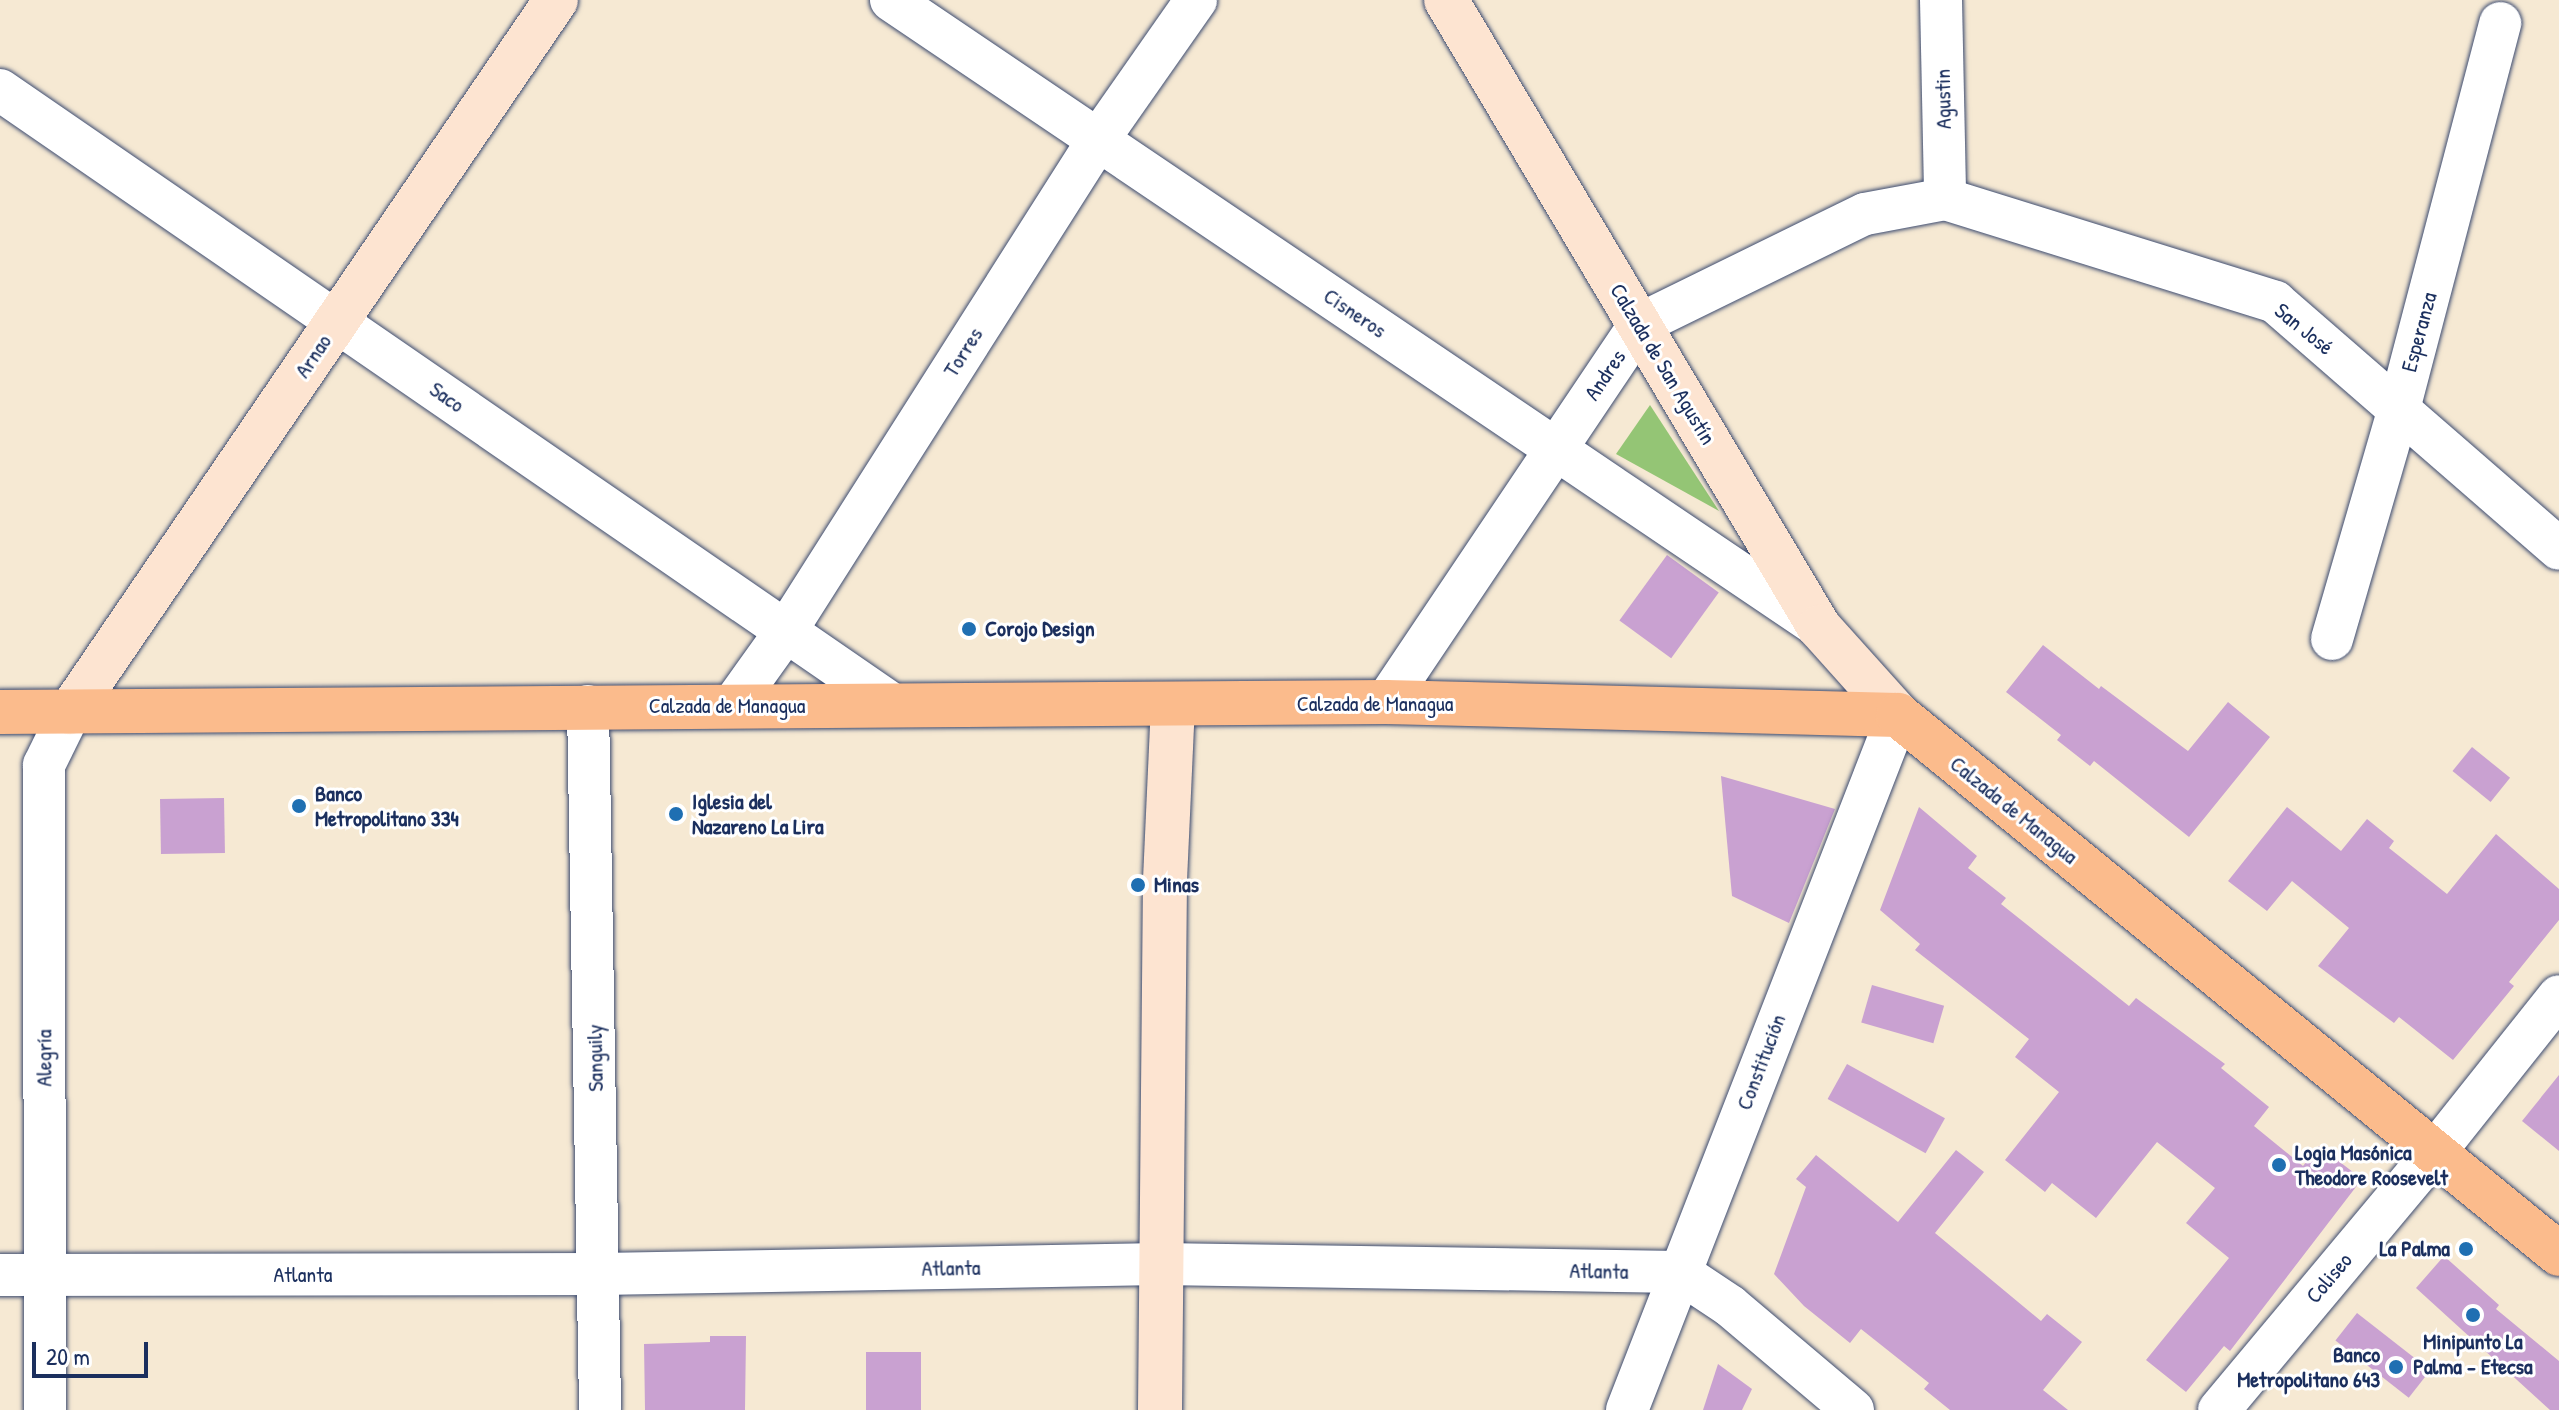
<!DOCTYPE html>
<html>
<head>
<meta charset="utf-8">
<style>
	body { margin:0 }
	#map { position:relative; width:2559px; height:1410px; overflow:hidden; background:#f6e9d3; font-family:"Patrick Hand",sans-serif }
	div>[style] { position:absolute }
	.green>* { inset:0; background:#94c575 }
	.building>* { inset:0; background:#c9a1d1; transform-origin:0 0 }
	.roads { filter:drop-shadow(0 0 2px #3c4b70) drop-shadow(0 0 2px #3c4b70) }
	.street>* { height:42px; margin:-21px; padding:0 21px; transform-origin:21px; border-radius:21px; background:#fff }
	.secondary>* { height:44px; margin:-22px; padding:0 22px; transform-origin:22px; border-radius:22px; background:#fde4d1 }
	.primary>* { height:44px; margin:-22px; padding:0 22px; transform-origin:22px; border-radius:22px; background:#fbbb8c }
	.dots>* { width:22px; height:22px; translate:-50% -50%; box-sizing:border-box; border:4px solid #fff; border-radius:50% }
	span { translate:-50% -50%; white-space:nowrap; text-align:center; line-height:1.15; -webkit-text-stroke:6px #fff; paint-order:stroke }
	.street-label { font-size:22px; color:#1b2f5e }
	.poi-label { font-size:22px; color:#1b2f5e; font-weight:700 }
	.left { translate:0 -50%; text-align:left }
	.right { translate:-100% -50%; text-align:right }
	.scale { position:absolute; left:32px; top:1342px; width:116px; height:36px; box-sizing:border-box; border:4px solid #1b2f5e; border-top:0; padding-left:10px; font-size:24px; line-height:28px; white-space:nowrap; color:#1b2f5e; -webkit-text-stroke:6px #fff; paint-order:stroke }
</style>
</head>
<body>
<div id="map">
	<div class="green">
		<div style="clip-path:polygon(1650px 405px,1719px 511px,1616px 454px)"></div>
	</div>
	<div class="building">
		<div style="left:1667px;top:555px;width:64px;height:81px;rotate:36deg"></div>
		<div style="clip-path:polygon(2043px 645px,2099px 689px,2101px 686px,2188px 751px,2228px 702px,2270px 737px,2189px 837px,2094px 761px,2090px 766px,2057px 740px,2061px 735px,2006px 692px)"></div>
		<div style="left:2472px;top:747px;width:49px;height:31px;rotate:39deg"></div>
		<div style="clip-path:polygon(1721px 776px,1835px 809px,1789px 923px,1732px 896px)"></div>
		<div style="left:224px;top:798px;width:55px;height:64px;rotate:89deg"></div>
		<div style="clip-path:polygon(1919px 807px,1977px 856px,1968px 868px,2006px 898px,2001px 904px,2129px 1006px,2136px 998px,2225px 1064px,2221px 1068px,2269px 1107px,2254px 1126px,2303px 1166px,2319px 1146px,2362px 1179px,2230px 1351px,2224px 1346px,2186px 1392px,2146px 1360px,2229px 1258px,2186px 1223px,2215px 1188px,2157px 1142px,2096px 1218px,2052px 1183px,2045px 1192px,2005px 1160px,2059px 1092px,2015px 1057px,2029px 1039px,1915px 950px,1920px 944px,1880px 910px)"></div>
		<div style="clip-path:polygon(2287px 807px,2341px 851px,2367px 819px,2394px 841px,2389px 848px,2447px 894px,2496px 834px,2559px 889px,2559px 920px,2509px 982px,2514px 986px,2453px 1060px,2399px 1017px,2394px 1023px,2318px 966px,2349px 928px,2292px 881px,2267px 911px,2228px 881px)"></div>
		<div style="left:1872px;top:985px;width:75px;height:39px;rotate:16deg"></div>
		<div style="left:1847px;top:1064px;width:112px;height:40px;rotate:29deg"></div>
		<div style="clip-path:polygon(2559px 1075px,2559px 1151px,2522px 1121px)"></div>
		<div style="clip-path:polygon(1956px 1150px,1984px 1172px,1935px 1233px,2041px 1321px,2047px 1314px,2082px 1342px,2043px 1390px,2068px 1410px,1950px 1410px,1924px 1389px,1929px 1383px,1861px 1329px,1850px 1343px,1804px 1306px,1774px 1274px,1806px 1187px,1796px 1179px,1816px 1155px,1898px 1222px)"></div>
		<div style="clip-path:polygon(2444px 1256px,2499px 1305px,2496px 1309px,2559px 1361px,2559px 1410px,2550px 1410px,2416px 1288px)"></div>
		<div style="left:2357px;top:1313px;width:93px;height:35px;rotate:38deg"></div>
		<div style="clip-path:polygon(710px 1336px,746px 1336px,745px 1410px,645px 1410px,644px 1344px,710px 1342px)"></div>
		<div style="left:866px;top:1352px;width:55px;height:58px"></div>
		<div style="clip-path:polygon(1718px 1364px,1752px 1389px,1742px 1410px,1703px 1410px)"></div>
	</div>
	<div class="roads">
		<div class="street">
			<div style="left:891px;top:0;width:1120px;rotate:34.04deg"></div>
			<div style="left:1941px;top:0;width:199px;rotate:88.8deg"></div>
			<div style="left:0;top:90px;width:1084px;rotate:34.55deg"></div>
			<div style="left:2332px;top:639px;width:240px;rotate:-73.8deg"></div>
			<div style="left:2399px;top:409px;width:399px;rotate:-75.3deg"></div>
			<div style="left:1386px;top:702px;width:455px;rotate:-56.1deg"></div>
			<div style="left:1640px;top:324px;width:250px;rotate:-26.1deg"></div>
			<div style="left:1865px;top:214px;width:81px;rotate:-10.6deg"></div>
			<div style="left:1945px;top:199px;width:346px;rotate:17.3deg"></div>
			<div style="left:2275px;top:302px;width:376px;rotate:41deg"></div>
			<div style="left:733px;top:705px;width:91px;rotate:-54.4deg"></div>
			<div style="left:786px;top:631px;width:582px;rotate:-57.57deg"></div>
			<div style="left:1098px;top:140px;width:171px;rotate:-55deg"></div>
			<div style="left:588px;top:706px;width:704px;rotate:89.02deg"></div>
			<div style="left:0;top:1275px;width:600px;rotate:-0.1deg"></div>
			<div style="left:600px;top:1274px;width:560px;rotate:-1.02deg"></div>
			<div style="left:1160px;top:1264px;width:519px;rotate:0.88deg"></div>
			<div style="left:1679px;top:1272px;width:61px;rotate:33.7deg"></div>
			<div style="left:1730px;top:1306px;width:161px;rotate:40.2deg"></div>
			<div style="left:45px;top:1410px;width:645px;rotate:-90.09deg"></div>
			<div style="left:44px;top:765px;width:59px;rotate:-63.9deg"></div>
			<div style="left:1627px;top:1410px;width:746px;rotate:-68.7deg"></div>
			<div style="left:2219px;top:1410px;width:336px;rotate:-50.1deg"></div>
			<div style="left:2435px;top:1152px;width:199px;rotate:-51.5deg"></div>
		</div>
		<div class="secondary">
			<div style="left:1446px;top:0;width:730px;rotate:59.25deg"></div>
			<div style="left:1819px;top:627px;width:118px;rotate:48.1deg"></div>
			<div style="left:70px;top:712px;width:862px;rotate:-55.68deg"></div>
			<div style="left:1160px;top:1410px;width:530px;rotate:-89.46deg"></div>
			<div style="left:1165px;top:880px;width:175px;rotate:-87.4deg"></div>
		</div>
		<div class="primary">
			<div style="left:0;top:712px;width:1386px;rotate:-0.41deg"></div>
			<div style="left:1386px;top:702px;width:512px;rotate:1.45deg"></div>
			<div style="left:1898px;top:715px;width:853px;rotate:39.19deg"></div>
		</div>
	</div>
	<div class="dots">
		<div style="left:969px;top:629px;background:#1f6fb2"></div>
		<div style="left:299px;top:806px;background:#1f6fb2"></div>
		<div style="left:676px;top:814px;background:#1f6fb2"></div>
		<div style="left:1138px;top:885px;background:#1f6fb2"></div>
		<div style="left:2279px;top:1165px;background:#1f6fb2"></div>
		<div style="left:2466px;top:1249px;background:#1f6fb2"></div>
		<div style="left:2473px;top:1315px;background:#1f6fb2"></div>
		<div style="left:2396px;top:1367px;background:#1f6fb2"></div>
	</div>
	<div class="street-label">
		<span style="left:1943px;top:99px;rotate:-91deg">Agustin</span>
		<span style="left:1355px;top:313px;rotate:34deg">Cisneros</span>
		<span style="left:2304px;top:329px;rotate:39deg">San José</span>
		<span style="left:2419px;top:332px;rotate:-75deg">Esperanza</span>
		<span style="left:963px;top:352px;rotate:-58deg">Torres</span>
		<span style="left:313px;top:356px;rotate:-56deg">Arnao</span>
		<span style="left:1663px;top:364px;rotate:59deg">Calzada de San Agustín</span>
		<span style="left:1605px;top:375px;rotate:-56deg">Andres</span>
		<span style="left:447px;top:397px;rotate:35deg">Saco</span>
		<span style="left:1375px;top:704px">Calzada de Managua</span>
		<span style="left:727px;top:706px">Calzada de Managua</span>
		<span style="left:2014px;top:810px;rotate:39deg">Calzada de Managua</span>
		<span style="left:44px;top:1058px;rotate:-90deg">Alegría</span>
		<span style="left:595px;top:1058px;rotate:-91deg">Sanguily</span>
		<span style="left:1761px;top:1062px;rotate:-69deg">Constitución</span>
		<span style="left:951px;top:1268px;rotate:-1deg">Atlanta</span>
		<span style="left:1599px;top:1271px;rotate:1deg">Atlanta</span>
		<span style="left:303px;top:1275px">Atlanta</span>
		<span style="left:2329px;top:1278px;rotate:-50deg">Coliseo</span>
	</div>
	<div class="poi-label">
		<span class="left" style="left:985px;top:629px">Corojo Design</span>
		<span class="left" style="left:315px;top:806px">Banco<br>Metropolitano 334</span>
		<span class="left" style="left:692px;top:814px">Iglesia del<br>Nazareno La Lira</span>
		<span class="left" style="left:1154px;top:885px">Minas</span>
		<span class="left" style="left:2295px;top:1165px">Logia Masónica<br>Theodore Roosevelt</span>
		<span class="right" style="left:2450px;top:1249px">La Palma</span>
		<span style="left:2473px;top:1354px">Minipunto La<br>Palma - Etecsa</span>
		<span class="right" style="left:2380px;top:1367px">Banco<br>Metropolitano 643</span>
	</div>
	<div class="scale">20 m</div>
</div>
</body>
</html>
